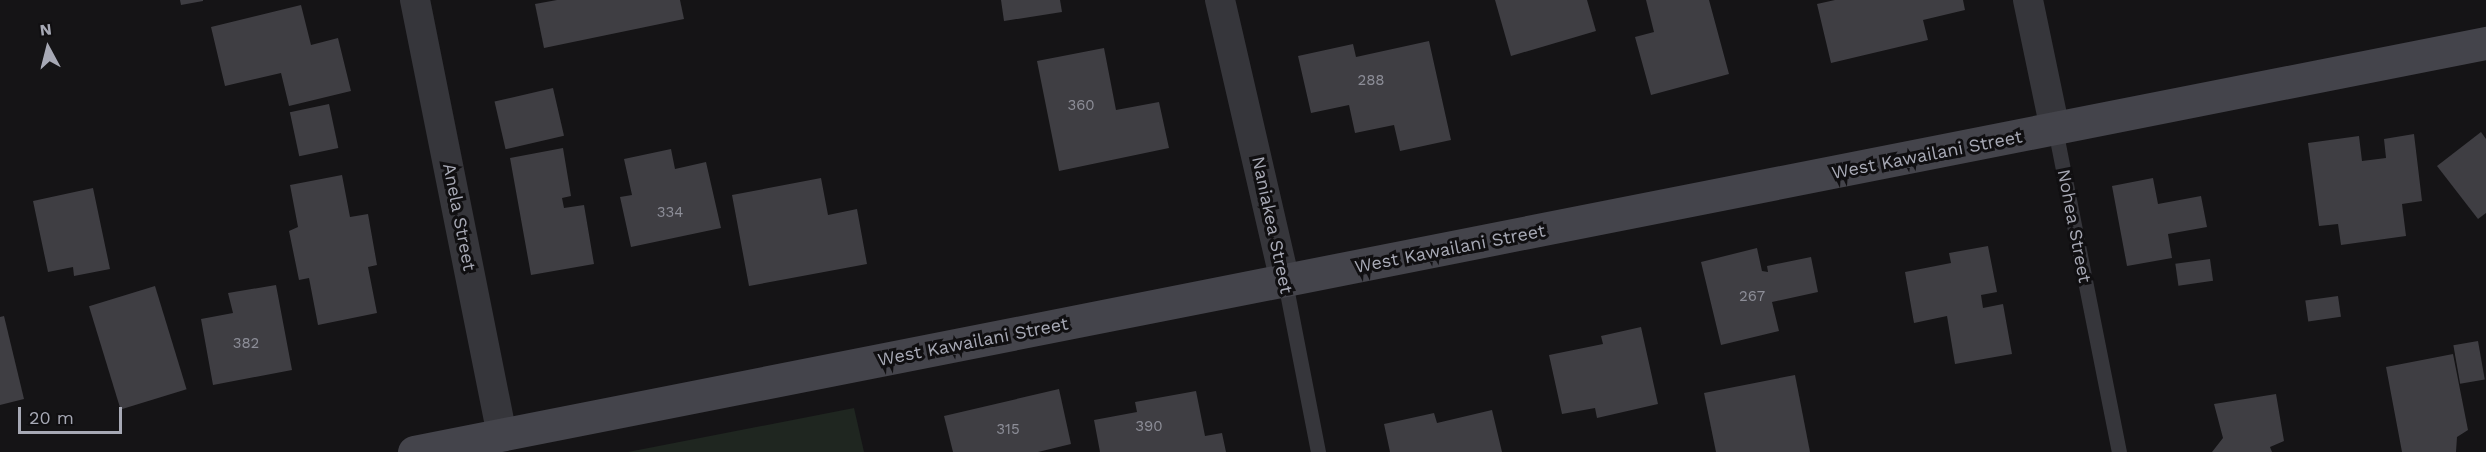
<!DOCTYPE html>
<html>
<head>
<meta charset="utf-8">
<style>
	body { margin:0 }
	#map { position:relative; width:2486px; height:452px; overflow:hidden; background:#151416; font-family:"Work Sans",sans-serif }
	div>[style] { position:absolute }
	.green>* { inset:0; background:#1f2620 }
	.building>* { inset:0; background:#3f3e43; transform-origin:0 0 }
	.lane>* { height:15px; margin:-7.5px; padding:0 7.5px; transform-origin:7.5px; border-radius:7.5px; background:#36363b }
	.street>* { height:30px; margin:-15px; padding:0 15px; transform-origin:15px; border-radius:15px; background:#36363b }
	.secondary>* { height:33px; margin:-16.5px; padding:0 16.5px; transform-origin:16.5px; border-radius:16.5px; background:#44444b }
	span { translate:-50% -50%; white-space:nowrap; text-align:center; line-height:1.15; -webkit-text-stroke:6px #100f11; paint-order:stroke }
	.number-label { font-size:15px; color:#8d8e98 }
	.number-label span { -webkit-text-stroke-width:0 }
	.street-label { font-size:18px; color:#a7a9b5 }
	.north { position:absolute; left:18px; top:18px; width:60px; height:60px; -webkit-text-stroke:4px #100f11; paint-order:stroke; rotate:353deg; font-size:16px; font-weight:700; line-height:24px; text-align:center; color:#a7a9b5 }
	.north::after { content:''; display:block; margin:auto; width:21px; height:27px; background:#a7a9b5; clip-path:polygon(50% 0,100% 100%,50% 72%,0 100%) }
	.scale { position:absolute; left:18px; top:407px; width:104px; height:27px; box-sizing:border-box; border:3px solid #a7a9b5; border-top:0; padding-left:8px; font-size:18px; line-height:21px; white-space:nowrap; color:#a7a9b5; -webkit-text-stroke:4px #100f11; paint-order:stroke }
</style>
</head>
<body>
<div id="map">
	<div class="green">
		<div style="clip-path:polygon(854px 408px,864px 452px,628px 452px)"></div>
	</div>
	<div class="building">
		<div style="clip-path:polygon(180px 0,203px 0,203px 1px,181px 5px)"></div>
		<div style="clip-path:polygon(557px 0,680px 0,684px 19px,544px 48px,535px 4px)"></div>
		<div style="clip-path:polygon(1001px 0,1060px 0,1062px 12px,1004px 21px)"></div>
		<div style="clip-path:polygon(1495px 0,1587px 0,1596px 31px,1511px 56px)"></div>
		<div style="clip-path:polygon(1646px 0,1709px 0,1729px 74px,1651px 95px,1635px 37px,1654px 32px)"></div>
		<div style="clip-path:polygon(1835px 0,1963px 0,1965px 10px,1923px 20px,1928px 40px,1831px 63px,1817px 4px)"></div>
		<div style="clip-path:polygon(301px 5px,311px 45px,338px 38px,351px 91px,289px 106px,281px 73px,225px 86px,211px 27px)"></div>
		<div style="clip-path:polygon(1429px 41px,1451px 140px,1400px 151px,1394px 125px,1355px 133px,1349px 105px,1311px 113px,1298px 56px,1353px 44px,1356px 57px)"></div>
		<div style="clip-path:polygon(1104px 48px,1116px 110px,1159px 102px,1169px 148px,1059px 171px,1037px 61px)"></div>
		<div style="left:553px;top:88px;width:49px;height:60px;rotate:77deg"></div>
		<div style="left:329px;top:104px;width:45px;height:40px;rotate:78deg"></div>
		<div style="clip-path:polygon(2481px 132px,2486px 139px,2486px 213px,2478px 219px,2437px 166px)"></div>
		<div style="clip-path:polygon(2414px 134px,2422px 201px,2402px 204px,2406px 236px,2341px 245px,2338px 224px,2319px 226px,2308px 143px,2359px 136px,2362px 161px,2386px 158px,2384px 139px)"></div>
		<div style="clip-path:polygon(563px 148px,571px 196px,562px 198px,564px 208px,584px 205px,594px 264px,531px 275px,510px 158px)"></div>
		<div style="clip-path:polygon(671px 149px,675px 169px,706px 162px,721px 228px,631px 247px,620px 197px,632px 195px,624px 159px)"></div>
		<div style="clip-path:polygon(342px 175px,350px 217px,368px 214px,377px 265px,368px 267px,377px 313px,318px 325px,309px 278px,299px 280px,289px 231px,298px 227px,290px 185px)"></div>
		<div style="clip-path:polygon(821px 178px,828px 215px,857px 209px,867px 264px,749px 286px,732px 195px)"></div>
		<div style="clip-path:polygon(2153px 178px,2158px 204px,2201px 196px,2207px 227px,2168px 234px,2172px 258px,2127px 266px,2112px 186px)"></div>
		<div style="clip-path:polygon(93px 188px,110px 269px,74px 276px,73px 267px,48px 272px,33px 201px)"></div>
		<div style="clip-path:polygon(1988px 246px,1997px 292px,1981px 295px,1983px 308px,2003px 304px,2012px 354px,1955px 364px,1947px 316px,1914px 323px,1905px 272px,1951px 263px,1949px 253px)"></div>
		<div style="clip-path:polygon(1757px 248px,1762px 271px,1768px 272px,1767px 266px,1811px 257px,1818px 292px,1772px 302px,1779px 331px,1721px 345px,1701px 262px)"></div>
		<div style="left:2210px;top:259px;width:22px;height:35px;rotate:82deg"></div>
		<div style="clip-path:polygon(276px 285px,292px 370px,213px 385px,201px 319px,233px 313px,228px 293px)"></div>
		<div style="left:155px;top:286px;width:108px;height:69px;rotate:73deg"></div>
		<div style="left:2338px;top:296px;width:21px;height:33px;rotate:82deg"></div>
		<div style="clip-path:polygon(4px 316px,24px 399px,0 405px,0 317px)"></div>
		<div style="clip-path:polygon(1641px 327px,1658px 404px,1597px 418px,1595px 408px,1562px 414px,1549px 355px,1603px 344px,1601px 336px)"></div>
		<div style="left:2478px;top:341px;width:39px;height:25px;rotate:80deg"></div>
		<div style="clip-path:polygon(2453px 354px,2468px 430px,2457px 437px,2456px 452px,2402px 452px,2386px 367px)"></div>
		<div style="clip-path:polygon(1795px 375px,1810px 452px,1716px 452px,1704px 393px)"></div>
		<div style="clip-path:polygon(1059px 389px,1071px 444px,1038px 452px,953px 452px,944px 416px)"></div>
		<div style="clip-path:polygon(1196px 391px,1205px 436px,1222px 433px,1226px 452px,1100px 452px,1094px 420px,1137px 412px,1135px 402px)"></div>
		<div style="clip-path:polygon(2276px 394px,2284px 441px,2270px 447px,2272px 452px,2212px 452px,2223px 438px,2214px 404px)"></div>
		<div style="clip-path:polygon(1492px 410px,1502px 452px,1390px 452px,1384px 424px,1434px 413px,1437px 423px)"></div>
	</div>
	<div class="lane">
		<div style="left:2055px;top:129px;width:329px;rotate:78.8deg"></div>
		<div style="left:1285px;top:282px;width:173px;rotate:79deg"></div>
	</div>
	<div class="street">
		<div style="left:415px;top:0;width:443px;rotate:78.7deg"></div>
		<div style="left:1220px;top:0;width:289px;rotate:77deg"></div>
		<div style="left:2028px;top:0;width:132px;rotate:78.2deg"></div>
	</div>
	<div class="secondary">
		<div style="left:414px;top:452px;width:2112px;rotate:-11.17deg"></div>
	</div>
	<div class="number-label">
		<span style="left:1371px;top:81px">288</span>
		<span style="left:1081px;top:106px">360</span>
		<span style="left:670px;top:213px">334</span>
		<span style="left:1752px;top:297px">267</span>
		<span style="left:246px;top:344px">382</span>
		<span style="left:1149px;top:427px">390</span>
		<span style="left:1008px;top:430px">315</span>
	</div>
	<div class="street-label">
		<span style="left:1927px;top:155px;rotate:-11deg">West Kawailani Street</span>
		<span style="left:459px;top:217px;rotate:79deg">Anela Street</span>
		<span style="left:1272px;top:225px;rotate:78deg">Naniakea Street</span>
		<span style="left:2074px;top:226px;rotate:79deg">Nohea Street</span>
		<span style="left:1450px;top:249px;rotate:-11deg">West Kawailani Street</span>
		<span style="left:973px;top:342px;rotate:-11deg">West Kawailani Street</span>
	</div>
	<div class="north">N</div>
	<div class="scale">20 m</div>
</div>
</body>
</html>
